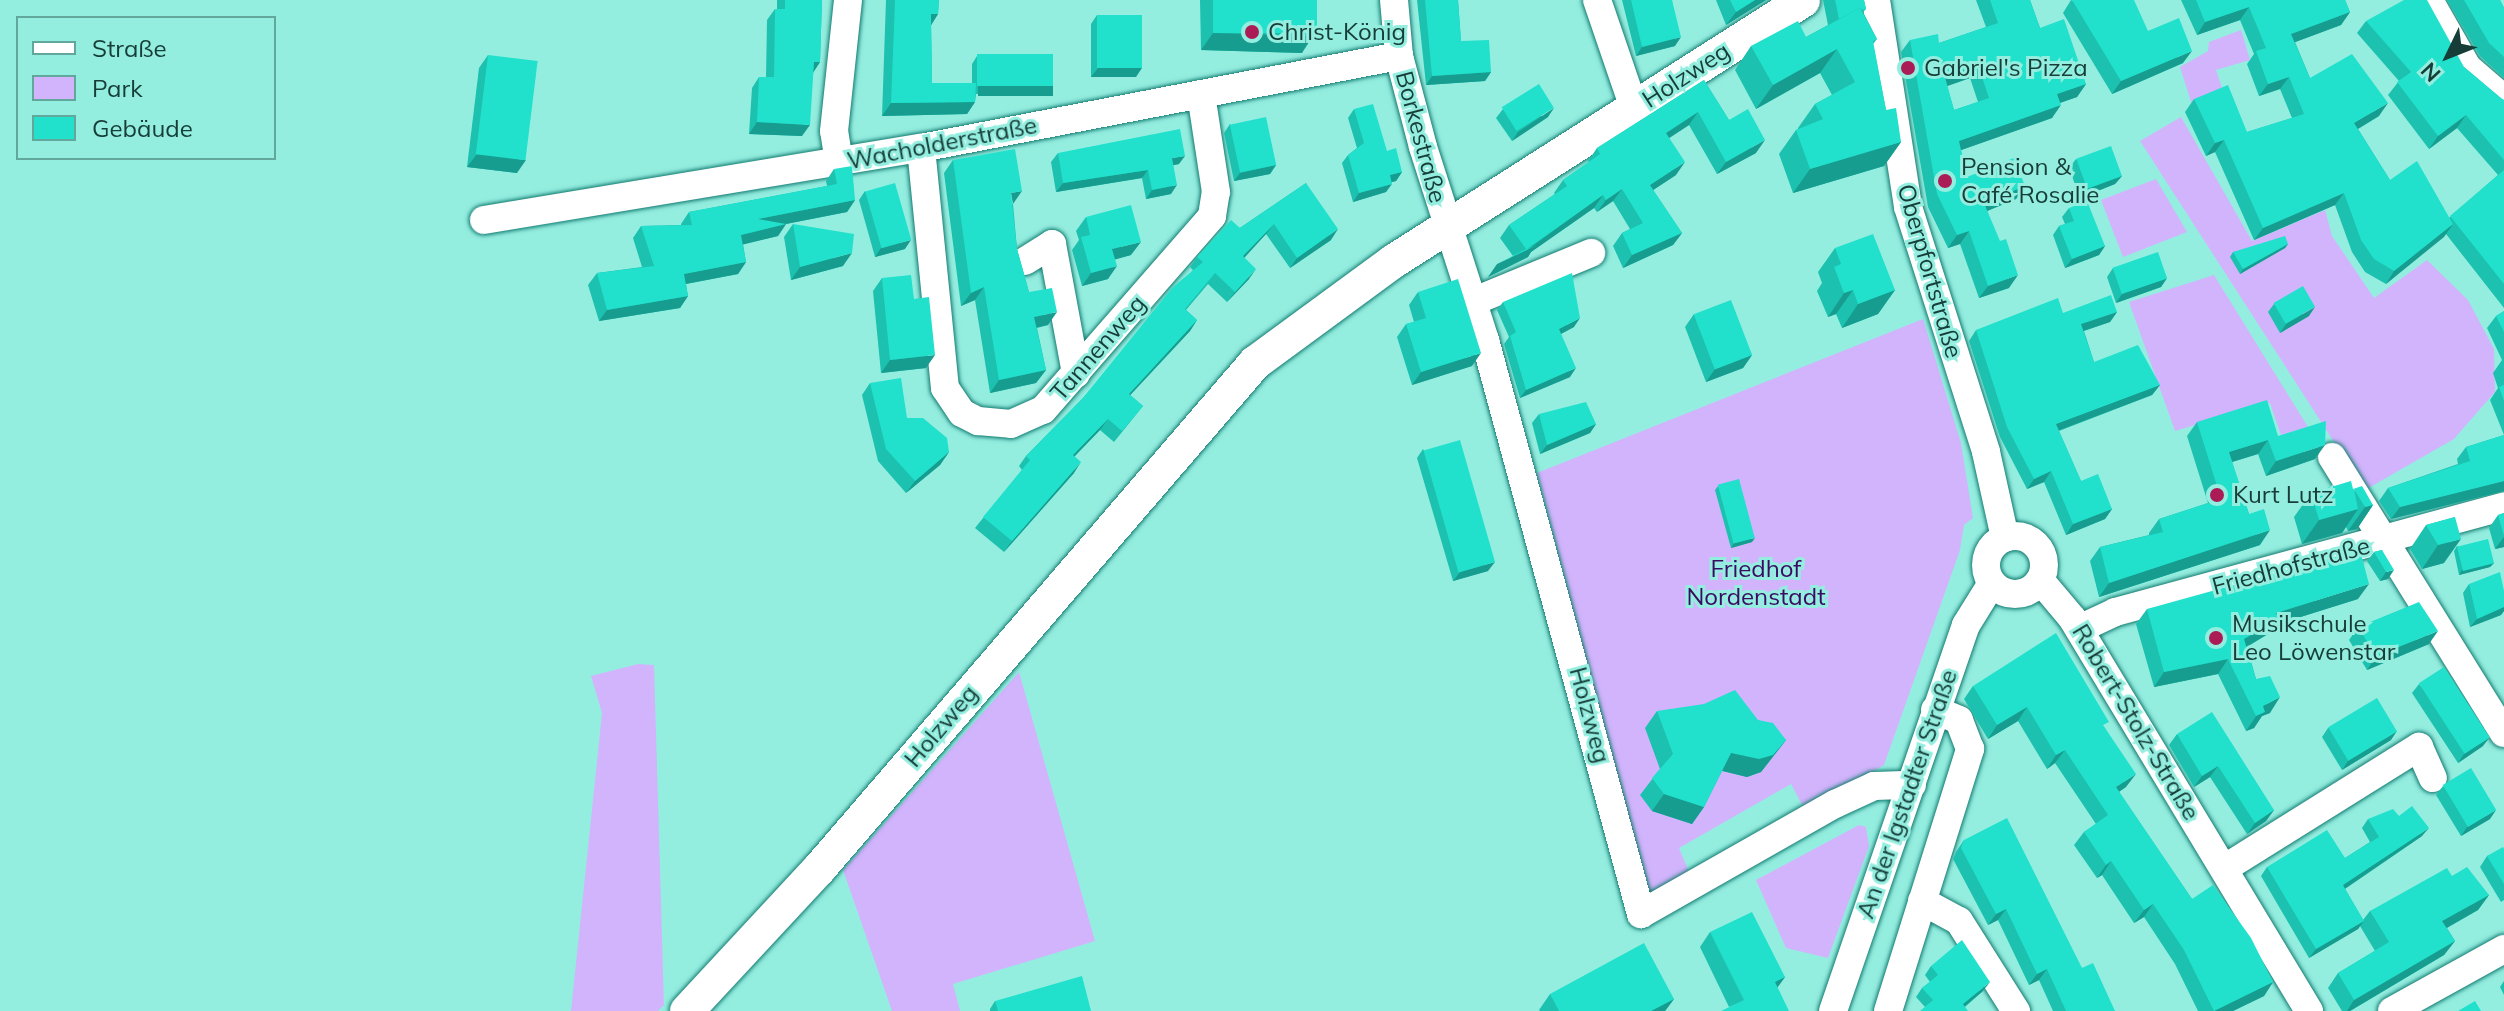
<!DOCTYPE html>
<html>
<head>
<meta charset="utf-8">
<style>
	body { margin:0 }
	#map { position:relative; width:2504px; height:1011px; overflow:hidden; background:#94eee0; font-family:Mulish,sans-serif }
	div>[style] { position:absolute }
	.green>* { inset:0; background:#d2b4fd }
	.roads { filter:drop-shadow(0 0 2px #127b70) drop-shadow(0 0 2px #127b70) }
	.minor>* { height:28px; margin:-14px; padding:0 14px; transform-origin:14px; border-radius:14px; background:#fff }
	.minor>.ring { margin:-14px; padding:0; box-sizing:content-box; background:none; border:28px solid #fff; border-radius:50% }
	.major>* { height:34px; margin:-17px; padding:0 17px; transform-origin:17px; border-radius:17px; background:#fff }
	.wall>* { inset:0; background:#1cc1af }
	.shaded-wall>* { inset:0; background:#179d8f; transform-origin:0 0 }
	.building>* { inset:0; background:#21e0cc; transform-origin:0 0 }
	.dots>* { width:22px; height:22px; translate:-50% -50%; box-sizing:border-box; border:4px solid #94eee0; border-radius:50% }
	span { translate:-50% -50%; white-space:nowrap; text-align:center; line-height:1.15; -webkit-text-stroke:6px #94eee0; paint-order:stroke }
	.poi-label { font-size:24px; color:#163d37 }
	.left { translate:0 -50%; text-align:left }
	.street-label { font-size:24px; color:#163d37 }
	.park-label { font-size:24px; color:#3b0b62 }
	.legend { position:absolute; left:16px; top:16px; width:260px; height:144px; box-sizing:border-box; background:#94eee0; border:2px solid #62a79c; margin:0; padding:10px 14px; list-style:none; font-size:24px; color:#163d37 }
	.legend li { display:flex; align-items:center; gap:16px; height:40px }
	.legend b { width:40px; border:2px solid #62a79c }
	.north { position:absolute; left:2408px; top:16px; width:80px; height:80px; -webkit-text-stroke:6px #94eee0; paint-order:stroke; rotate:227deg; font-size:22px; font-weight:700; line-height:32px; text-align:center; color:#163d37 }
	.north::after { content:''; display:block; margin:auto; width:28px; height:36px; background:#163d37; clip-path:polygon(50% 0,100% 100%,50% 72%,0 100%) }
</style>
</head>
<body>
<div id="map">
	<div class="green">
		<div style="clip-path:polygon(2241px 30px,2250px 60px,2216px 70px,2223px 91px,2191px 102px,2180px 67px,2208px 51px,2209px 42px)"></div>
		<div style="clip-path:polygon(2181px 117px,2252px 241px,2325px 210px,2332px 236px,2374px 298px,2427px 260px,2468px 300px,2494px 349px,2495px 392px,2454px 439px,2365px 490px,2140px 141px)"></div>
		<div style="clip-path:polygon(2156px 179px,2187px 232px,2123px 257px,2101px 200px)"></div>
		<div style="clip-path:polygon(2214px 275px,2308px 427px,2281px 435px,2270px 403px,2175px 431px,2129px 302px)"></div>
		<div style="clip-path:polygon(1923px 319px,1961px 443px,1973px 518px,1964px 525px,1960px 550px,1884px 765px,1805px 810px,1791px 784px,1679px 848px,1690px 874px,1649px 898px,1537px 473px)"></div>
		<div style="clip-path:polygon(638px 664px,654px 665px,664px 1005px,658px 1011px,571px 1011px,602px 713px,591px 676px)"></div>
		<div style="clip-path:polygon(1019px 672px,1095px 941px,953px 984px,960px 1011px,892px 1011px,843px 870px)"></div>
		<div style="clip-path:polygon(1859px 825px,1866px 827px,1869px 846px,1828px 958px,1786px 948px,1756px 880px)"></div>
	</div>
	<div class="roads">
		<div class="minor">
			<div style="left:1394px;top:0;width:56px;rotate:84.9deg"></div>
			<div style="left:1399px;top:56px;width:94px;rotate:75.2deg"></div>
			<div style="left:1423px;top:147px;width:203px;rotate:72.2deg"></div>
			<div style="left:1485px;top:340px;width:595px;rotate:74.8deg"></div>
			<div style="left:1641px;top:914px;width:223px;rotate:-29.6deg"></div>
			<div style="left:1835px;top:804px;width:43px;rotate:-24.8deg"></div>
			<div style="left:1874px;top:786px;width:38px;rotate:-2deg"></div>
			<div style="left:1597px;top:0;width:114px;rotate:71.1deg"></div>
			<div style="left:1876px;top:0;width:209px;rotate:81.2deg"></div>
			<div style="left:1908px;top:207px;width:257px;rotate:72.3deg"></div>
			<div style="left:1986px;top:452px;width:88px;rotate:77.5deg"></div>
			<div style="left:2429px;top:0;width:77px;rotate:60.4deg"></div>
			<div style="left:2467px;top:67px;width:49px;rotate:40.9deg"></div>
			<div style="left:921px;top:148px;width:241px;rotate:84.3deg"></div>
			<div style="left:945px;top:388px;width:30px;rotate:56deg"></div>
			<div style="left:962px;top:413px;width:18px;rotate:27deg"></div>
			<div style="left:978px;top:421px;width:33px;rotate:5deg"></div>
			<div style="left:1011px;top:424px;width:35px;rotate:-24deg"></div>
			<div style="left:1043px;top:410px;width:257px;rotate:-48.9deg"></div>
			<div style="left:1212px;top:216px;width:24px;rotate:-81deg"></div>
			<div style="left:1216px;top:192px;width:99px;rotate:-98.7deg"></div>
			<div style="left:839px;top:162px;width:31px;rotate:-99deg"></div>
			<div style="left:834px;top:131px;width:132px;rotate:-83.9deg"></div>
			<div style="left:484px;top:220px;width:443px;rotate:-9.4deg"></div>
			<div style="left:921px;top:148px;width:487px;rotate:-10.9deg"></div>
			<div style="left:1025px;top:261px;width:32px;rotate:-32deg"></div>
			<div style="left:1052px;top:244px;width:132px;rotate:79.5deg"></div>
			<div style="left:1472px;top:302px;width:129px;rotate:-22.4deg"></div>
			<div style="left:2332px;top:457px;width:325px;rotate:58.1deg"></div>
			<div class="ring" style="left:1986px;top:536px;width:30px;height:30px"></div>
			<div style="left:2040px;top:580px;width:50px;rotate:49.9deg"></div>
			<div style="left:2072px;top:618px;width:459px;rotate:58.9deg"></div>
			<div style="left:2079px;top:629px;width:40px;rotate:-25deg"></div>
			<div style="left:2115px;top:612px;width:403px;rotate:-15.2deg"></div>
			<div style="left:2225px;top:868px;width:229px;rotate:-32deg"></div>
			<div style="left:2419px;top:747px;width:34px;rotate:66deg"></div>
			<div style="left:1922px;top:901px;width:42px;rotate:28.4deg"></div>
			<div style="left:1959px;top:921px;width:107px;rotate:57.7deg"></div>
			<div style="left:1833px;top:1011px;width:408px;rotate:-71deg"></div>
			<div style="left:1966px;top:625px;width:49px;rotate:-58.2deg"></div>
			<div style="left:1888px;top:1011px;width:275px;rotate:-72.6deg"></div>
			<div style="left:1970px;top:749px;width:31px;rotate:-111deg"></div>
			<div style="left:1959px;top:720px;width:26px;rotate:-157deg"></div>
			<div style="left:2392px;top:1011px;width:128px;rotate:-29deg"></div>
		</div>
		<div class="major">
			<div style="left:687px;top:1011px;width:194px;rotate:-47.1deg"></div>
			<div style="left:819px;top:869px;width:668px;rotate:-49.25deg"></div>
			<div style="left:1255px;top:363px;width:172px;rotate:-36.3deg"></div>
			<div style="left:1394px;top:261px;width:485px;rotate:-32.5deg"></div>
		</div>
	</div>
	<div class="wall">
		<div style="clip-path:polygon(777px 0,822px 0,820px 62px,813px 73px,802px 136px,749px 134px,752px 88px,759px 77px,766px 77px,767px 20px,775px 9px,777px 9px)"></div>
		<div style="clip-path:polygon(886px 0,939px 0,938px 14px,931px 25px,932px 83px,972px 83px,972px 64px,977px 56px,1048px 94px,976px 94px,975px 102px,967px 114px,882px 116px)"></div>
		<div style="clip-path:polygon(1200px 0,1317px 0,1302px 53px,1201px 50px)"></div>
		<div style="clip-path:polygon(1417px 0,1458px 0,1461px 41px,1491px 72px,1485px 81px,1426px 85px)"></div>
		<div style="clip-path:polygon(1622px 0,1672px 0,1675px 46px,1636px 56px)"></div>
		<div style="clip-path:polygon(1716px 0,1766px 0,1726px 25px)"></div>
		<div style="clip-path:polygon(1823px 0,1864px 0,1866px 9px,1863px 12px,1877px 39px,1873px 44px,1886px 110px,1901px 142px,1884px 166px,1793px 193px,1779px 154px,1796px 130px,1798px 129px,1798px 128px,1815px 104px,1832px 95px,1820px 73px,1756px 109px,1735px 70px,1751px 46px,1806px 37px,1828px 25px)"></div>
		<div style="clip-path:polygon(evenodd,1976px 0,2030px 0,2040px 28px,2086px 84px,2077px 97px,2060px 103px,2052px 118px,1961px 150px,1967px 177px,2025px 186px,2016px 199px,1987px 211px,2009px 288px,1979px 298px,1960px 244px,1948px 248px,1928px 207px,1901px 52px,1910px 40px,1939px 43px,1986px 27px,1976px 0,1970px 78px,1978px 102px,1954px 110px,1947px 86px,1970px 78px)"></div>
		<div style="clip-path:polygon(2071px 0,2148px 31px,2183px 63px,2112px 94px,2063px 13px)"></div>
		<div style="clip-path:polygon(2181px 0,2345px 0,2350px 12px,2341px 25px,2295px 42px,2310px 78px,2379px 116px,2358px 129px,2390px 180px,2449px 218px,2498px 175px,2457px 128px,2429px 149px,2388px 95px,2399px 81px,2357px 33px,2366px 21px,2464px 67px,2502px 99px,2504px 100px,2504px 308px,2446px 234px,2386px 284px,2365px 272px,2352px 252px,2335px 205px,2254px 240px,2215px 152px,2206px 156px,2185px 112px,2194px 99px,2247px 132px,2292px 118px,2280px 89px,2259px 96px,2247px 64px,2254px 54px,2240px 20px,2197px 35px)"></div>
		<div style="clip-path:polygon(2447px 0,2500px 0,2504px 8px,2504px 78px,2480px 56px)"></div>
		<div style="clip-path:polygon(1097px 15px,1136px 77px,1091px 77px,1091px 24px)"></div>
		<div style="clip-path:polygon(488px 55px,517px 173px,467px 167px,479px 68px)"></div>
		<div style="clip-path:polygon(1704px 80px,1729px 120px,1756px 153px,1717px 174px,1689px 125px,1669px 138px,1676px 175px,1653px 190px,1682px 233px,1673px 245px,1623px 268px,1613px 246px,1622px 233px,1630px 229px,1613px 201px,1597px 212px,1594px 208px,1531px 252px,1528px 257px,1488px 277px,1513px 256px,1500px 238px,1509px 225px,1555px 194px,1554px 193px,1563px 180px,1589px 162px,1588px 161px,1597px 148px)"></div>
		<div style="clip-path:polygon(1354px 109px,1402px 172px,1396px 181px,1392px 182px,1386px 192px,1353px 202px,1342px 163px,1348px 155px,1357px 148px,1348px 118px)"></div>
		<div style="clip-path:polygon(1503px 109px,1548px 117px,1512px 141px,1496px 118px)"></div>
		<div style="clip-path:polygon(1230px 124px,1276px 165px,1270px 174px,1234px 181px,1224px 133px)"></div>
		<div style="clip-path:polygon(1058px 153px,1179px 164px,1173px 165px,1171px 194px,1146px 199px,1142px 178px,1056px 192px,1051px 162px)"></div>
		<div style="clip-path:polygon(2076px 159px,2122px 176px,2115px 184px,2080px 198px,2069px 168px)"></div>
		<div style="clip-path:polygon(953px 160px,1013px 204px,1017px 249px,1029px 292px,1048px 325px,1037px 328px,1046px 370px,1036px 383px,990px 393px,975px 300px,961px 306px,944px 173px)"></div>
		<div style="clip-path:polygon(834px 169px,855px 200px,847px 212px,786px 224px,778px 236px,743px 244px,746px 262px,738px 274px,686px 284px,688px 296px,680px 308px,599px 321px,588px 285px,597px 273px,642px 267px,633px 238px,641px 226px,681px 225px,681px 224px,689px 212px,827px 186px,826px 181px)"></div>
		<div style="clip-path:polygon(1306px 183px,1331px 240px,1290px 268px,1266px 234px,1244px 257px,1249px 279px,1227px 302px,1208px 284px,1186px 310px,1197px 320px,1190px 331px,1130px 395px,1143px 406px,1114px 442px,1100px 430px,1075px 456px,1074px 473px,1004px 552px,975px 528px,1022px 470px,1019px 466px,1026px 456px,1083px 398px,1193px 270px,1190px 267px,1197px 257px)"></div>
		<div style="clip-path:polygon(865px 191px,905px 249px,875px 257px,859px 200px)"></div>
		<div style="clip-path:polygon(2069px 208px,2105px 246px,2099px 255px,2065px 268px,2053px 235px,2059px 226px,2065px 224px,2062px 217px)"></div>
		<div style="clip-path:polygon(1086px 217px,1131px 255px,1115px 259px,1108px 279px,1082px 286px,1072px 250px,1079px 240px,1076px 231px)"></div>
		<div style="clip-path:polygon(793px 224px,843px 266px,791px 280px,784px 237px)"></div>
		<div style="clip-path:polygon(2288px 244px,2285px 248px,2240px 274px,2230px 257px,2233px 252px)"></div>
		<div style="clip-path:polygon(1835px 248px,1895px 290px,1878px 314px,1842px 328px,1836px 314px,1828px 317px,1817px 291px,1822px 283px,1818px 272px)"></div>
		<div style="clip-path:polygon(2113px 268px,2167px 278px,2161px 287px,2116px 303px,2107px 277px)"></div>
		<div style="clip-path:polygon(882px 278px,914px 299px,926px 368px,881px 373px,873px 291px)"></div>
		<div style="clip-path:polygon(1418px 292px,1472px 366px,1412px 385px,1397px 337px,1406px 324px,1414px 322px,1409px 305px)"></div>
		<div style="clip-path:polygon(1503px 302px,1574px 327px,1561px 334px,1570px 377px,1520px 398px,1504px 344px,1509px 337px,1497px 310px)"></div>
		<div style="clip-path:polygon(2274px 304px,2309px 316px,2280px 333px,2268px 312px)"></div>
		<div style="clip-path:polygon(2504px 311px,2504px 491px,2391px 519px,2379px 501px,2388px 488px,2458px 464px,2457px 459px,2466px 447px,2504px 435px,2490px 400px,2498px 388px,2493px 373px,2502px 360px,2487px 328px,2496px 316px)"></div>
		<div style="clip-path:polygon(2117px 312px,2110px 322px,2084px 331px,2094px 362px,2160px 385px,2152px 395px,2059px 431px,2081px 481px,2112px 509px,2105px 519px,2066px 535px,2044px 482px,2027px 489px,2000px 437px,1969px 341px,1976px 330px,2063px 313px)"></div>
		<div style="clip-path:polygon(1694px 314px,1752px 355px,1743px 368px,1706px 382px,1685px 327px)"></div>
		<div style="clip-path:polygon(870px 383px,907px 418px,949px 452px,940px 465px,906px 493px,878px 461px,862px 395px)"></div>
		<div style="clip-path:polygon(1539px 414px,1596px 424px,1590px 433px,1540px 454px,1532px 423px)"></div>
		<div style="clip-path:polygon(2197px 422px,2278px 436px,2315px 459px,2266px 476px,2258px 454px,2232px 462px,2249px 514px,2260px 545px,2099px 597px,2090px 561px,2100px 547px,2149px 535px,2149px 533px,2159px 519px,2208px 503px,2187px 436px)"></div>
		<div style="clip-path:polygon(1423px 449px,1488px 571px,1453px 581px,1417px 458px)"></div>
		<div style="clip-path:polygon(1718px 486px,1752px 542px,1731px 548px,1715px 490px)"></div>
		<div style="clip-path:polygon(2353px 489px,2373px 505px,2357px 529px,2348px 531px,2346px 527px,2342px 533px,2302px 544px,2294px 517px,2311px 493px)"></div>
		<div style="clip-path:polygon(2504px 513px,2504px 547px,2495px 549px,2489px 528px,2498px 515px)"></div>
		<div style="clip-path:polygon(2455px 517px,2444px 563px,2422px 569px,2410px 549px,2426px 525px)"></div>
		<div style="clip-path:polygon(2457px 546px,2494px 563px,2490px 567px,2459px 575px,2454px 551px)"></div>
		<div style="clip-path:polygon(2382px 550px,2388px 579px,2380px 581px,2367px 561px,2374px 552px)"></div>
		<div style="clip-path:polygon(2469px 584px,2504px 591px,2504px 611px,2501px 615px,2470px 627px,2463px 593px)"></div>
		<div style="clip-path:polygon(2358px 599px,2275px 625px,2268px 634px,2247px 647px,2256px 679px,2270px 713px,2262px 716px,2254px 728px,2246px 731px,2218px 674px,2154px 687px,2136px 624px,2147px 609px)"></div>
		<div style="clip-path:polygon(2358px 627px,2429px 644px,2367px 670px,2349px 640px)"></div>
		<div style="clip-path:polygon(2419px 684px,2483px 746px,2458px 763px,2412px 693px)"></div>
		<div style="clip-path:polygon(1973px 686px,2105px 728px,2126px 787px,2119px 792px,2192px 899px,2273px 982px,2264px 996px,2233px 1011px,2198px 1011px,2175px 964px,2144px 917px,2134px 923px,2102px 875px,2097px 878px,2074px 845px,2084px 832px,2096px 824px,2055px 763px,2047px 769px,2018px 721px,1988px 739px,1964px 699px)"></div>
		<div style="clip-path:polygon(1657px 711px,1758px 720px,1786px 740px,1761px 772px,1747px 777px,1722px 771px,1704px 807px,1692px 824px,1652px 811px,1640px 795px,1660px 769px,1645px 728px)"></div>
		<div style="clip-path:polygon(2328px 728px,2391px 740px,2342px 770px,2322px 737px)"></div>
		<div style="clip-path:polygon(2177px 734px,2274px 810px,2266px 821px,2247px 834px,2210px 777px,2194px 787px,2169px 745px)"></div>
		<div style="clip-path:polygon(2443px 786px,2490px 819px,2461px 836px,2436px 795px)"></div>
		<div style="clip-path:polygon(2399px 816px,2422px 836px,2345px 889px,2363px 920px,2370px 911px,2452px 876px,2489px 895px,2478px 910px,2447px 928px,2455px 941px,2444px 955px,2350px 1011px,2342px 1011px,2328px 988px,2338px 973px,2375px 951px,2360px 926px,2358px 929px,2309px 958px,2261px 876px,2267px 867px,2345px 858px,2370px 842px,2362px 828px,2368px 819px)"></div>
		<div style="clip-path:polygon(1964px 840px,2082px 968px,2115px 1011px,2053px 1011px,2039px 980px,2029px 985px,1998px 920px,1988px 925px,1953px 859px,1956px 852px)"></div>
		<div style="clip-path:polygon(2504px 849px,2504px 900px,2501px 902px,2480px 867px,2487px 856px)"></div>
		<div style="clip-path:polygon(1710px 932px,1785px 977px,1777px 988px,1729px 1007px,1700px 947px)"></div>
		<div style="clip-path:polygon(1931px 966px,1983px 991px,1965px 1007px,1925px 1007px,1916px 997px,1922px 988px,1930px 982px,1925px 975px)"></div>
		<div style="clip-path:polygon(2504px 981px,2504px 995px,2500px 987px)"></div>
		<div style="clip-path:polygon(1550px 994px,1674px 999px,1665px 1011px,1540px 1011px,1539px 1010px)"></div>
		<div style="clip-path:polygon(995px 1001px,1091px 1011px,990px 1011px,990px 1009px)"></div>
	</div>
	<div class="shaded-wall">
		<div style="clip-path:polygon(1755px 0,1766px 0,1726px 25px,1736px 12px)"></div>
		<div style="clip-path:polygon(2249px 7px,2240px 20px,2197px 35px,2205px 22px)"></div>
		<div style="clip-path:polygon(2350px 12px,2341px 25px,2282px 47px,2291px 34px)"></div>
		<div style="clip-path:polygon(931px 14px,938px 14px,930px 27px)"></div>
		<div style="clip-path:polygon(1213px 33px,1313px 36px,1302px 53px,1201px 50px)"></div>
		<div style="clip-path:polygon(1681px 37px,1675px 46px,1636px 56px,1642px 47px)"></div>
		<div style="clip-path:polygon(1837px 49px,1820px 73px,1756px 109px,1773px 85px)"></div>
		<div style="clip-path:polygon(2192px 51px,2183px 63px,2112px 94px,2121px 81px)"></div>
		<div style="clip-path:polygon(814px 62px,820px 62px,812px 74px)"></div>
		<div style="clip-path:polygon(1978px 65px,1970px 78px,1936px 90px,1945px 77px)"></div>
		<div style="clip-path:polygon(1098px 68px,1142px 68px,1136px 77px,1091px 77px)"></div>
		<div style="clip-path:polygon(1491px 72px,1485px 81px,1426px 85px,1432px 76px)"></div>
		<div style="clip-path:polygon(2289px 77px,2280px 89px,2259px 96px,2268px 84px)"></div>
		<div style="clip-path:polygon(2086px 84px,2077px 97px,2048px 107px,2057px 94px)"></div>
		<div style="left:978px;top:86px;width:75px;height:10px"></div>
		<div style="clip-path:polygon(975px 102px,967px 114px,882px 116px,891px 103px)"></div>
		<div style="clip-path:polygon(2388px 103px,2379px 116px,2346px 136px,2354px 123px)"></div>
		<div style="clip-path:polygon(2061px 105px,2052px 118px,1950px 154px,1959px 141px)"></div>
		<div style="clip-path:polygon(1554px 108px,1548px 117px,1512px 141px,1518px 132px)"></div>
		<div style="clip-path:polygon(1698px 112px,1689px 125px,1657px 146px,1666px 133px)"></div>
		<div style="clip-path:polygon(2466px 115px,2457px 128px,2429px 149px,2438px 136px)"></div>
		<div style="clip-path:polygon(757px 122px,810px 125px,802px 136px,749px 134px)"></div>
		<div style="clip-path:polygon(1765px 140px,1756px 153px,1717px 174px,1726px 162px)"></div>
		<div style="clip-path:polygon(2224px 140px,2215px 152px,2206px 156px,2215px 143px)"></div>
		<div style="clip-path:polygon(1901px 142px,1884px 166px,1793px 193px,1810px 169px)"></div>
		<div style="clip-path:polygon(477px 154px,526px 160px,517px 173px,467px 167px)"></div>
		<div style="clip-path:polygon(1185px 156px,1179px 164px,1165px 167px,1172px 158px)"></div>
		<div style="clip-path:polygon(1685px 162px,1676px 175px,1641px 198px,1650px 185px)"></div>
		<div style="clip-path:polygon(1276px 165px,1270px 174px,1234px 181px,1240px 173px)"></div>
		<div style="clip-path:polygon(1148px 170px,1142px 178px,1056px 192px,1063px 183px)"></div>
		<div style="clip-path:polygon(1402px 172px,1396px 181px,1384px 184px,1390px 175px)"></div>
		<div style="clip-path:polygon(2122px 176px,2115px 184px,2080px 198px,2087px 189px)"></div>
		<div style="clip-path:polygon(1392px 184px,1386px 192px,1353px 202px,1359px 193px)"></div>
		<div style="clip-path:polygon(1177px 185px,1171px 194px,1146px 199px,1152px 190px)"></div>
		<div style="clip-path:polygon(2025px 186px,2016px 199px,1975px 216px,1984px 203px)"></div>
		<div style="clip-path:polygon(1622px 189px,1613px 201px,1597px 212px,1606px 200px)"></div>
		<div style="clip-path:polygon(1022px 191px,1013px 204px,1011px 193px)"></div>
		<div style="clip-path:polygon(2344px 193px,2335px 205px,2254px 240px,2263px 228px)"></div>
		<div style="clip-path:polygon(1603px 195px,1594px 208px,1531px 252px,1528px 257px,1488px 277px,1497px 264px,1527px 250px)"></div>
		<div style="clip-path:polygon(855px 200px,847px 212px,750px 231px,758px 219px)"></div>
		<div style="clip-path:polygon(786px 224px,778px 236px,733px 247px,741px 235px)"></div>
		<div style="clip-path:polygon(1274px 224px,1266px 234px,1236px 267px,1243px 256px)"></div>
		<div style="clip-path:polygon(2453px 224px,2444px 237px,2386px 284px,2394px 271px)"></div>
		<div style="clip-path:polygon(1338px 229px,1331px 240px,1290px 268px,1297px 258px)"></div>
		<div style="clip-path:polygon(1969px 231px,1960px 244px,1948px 248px,1957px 235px)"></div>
		<div style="clip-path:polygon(1682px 233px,1673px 245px,1623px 268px,1632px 255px)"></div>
		<div style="clip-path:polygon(911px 240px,905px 249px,875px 257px,881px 248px)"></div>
		<div style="clip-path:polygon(1141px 242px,1131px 255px,1103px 263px,1112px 249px)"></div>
		<div style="clip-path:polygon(2288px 244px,2285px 248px,2240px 274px,2243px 269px)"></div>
		<div style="clip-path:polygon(2105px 246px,2099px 255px,2065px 268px,2072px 259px)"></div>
		<div style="clip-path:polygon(852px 253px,843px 266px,791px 280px,800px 267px)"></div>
		<div style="clip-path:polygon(746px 262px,738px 274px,675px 286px,684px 274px)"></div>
		<div style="clip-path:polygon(1117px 266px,1108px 279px,1082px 286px,1091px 273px)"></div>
		<div style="clip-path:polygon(1256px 269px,1249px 279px,1227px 302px,1235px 292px)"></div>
		<div style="clip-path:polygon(2018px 275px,2009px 288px,1979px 298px,1988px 286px)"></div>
		<div style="clip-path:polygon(2167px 278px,2161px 287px,2116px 303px,2122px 294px)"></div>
		<div style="clip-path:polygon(984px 287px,975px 300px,961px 306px,971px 293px)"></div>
		<div style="clip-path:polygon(1853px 290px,1836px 314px,1828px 317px,1844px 293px)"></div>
		<div style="clip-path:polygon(1895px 290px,1878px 314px,1842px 328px,1858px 304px)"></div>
		<div style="clip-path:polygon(688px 296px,680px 308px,599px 321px,607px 310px)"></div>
		<div style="clip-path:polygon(2315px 307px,2309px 316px,2280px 333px,2286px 324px)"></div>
		<div style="clip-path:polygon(1057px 312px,1048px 325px,1025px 330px,1034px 317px)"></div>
		<div style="clip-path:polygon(2117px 312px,2110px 322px,2074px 334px,2081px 324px)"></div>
		<div style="clip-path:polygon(1580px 318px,1574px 327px,1553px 338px,1559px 329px)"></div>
		<div style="clip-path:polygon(1197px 320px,1190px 331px,1121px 405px,1129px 394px)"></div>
		<div style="clip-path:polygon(1481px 353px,1472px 366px,1412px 385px,1421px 372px)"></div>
		<div style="clip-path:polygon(935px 355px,926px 368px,881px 373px,890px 360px)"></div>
		<div style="clip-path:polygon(1752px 355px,1743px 368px,1706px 382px,1715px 369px)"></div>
		<div style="clip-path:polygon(1576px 368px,1570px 377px,1520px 398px,1526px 390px)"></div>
		<div style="clip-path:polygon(1046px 370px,1036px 383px,990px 393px,999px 380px)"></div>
		<div style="clip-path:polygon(2160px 385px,2152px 395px,2049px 434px,2056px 424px)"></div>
		<div style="clip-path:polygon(1108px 419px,1100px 430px,1066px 465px,1073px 455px)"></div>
		<div style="clip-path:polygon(1596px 424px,1590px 433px,1540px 454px,1547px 445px)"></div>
		<div style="clip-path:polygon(2268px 440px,2258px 454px,2219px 466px,2229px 452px)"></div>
		<div style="clip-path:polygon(2325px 445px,2315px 459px,2266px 476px,2276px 461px)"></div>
		<div style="clip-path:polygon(949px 452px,940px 465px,906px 493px,915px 481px)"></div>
		<div style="clip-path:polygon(1081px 462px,1074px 473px,1004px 552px,1012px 541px)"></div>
		<div style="clip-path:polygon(2051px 471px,2044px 482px,2027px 489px,2034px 479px)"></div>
		<div style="clip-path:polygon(2504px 481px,2504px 491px,2391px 519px,2400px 507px)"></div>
		<div style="clip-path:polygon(2373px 505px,2357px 529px,2348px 531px,2365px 507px)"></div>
		<div style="clip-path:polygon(2112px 509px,2105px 519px,2066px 535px,2073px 524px)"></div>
		<div style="clip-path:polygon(2358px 509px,2342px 533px,2302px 544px,2319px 520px)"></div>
		<div style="clip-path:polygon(2270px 530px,2260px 545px,2099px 597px,2109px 583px)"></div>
		<div style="clip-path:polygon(2504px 537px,2504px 547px,2495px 549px)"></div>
		<div style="clip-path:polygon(1755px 538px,1752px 542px,1731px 548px,1734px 543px)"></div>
		<div style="clip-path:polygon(2461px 539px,2444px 563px,2422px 569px,2438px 545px)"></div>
		<div style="clip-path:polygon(1495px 562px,1488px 571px,1453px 581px,1460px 572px)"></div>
		<div style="clip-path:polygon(2494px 563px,2490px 567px,2459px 575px,2462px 570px)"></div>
		<div style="clip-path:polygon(2394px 570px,2388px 579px,2380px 581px,2386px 572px)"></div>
		<div style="clip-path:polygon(2369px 584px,2358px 599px,2275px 625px,2268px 634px,2234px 654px,2244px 639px,2276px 613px)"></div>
		<div style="clip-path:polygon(2504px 607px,2504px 611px,2501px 615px,2470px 627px,2477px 619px)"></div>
		<div style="clip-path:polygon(2438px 631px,2429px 644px,2367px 670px,2376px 656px)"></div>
		<div style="clip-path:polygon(2228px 659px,2218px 674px,2154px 687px,2164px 672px)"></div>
		<div style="clip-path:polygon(2280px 697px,2270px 713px,2262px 716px,2254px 728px,2246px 731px,2263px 706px)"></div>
		<div style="clip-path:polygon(2027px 707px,2018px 721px,1988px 739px,1997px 725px)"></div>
		<div style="clip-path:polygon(2397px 731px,2391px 740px,2342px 770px,2348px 761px)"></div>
		<div style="clip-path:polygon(2490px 737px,2483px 746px,2458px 763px,2464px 754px)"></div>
		<div style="clip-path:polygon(1786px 740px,1761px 772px,1747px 777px,1719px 770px,1731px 753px)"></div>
		<div style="clip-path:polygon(2065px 750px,2055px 763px,2047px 769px,2056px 755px)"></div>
		<div style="clip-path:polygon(2218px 766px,2210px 777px,2194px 787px,2202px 776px)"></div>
		<div style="clip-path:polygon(2136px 774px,2126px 787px,2106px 800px,2116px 787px)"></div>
		<div style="clip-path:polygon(1664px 794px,1704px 807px,1692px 824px,1652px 811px)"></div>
		<div style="clip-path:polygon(2274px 810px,2266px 821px,2247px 834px,2255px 823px)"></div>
		<div style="clip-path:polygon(2496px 810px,2490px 819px,2461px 836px,2467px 827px)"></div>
		<div style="clip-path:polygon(2429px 828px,2422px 836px,2337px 894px,2343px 885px)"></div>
		<div style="clip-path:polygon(2111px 861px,2102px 875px,2097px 878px,2106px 865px)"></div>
		<div style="clip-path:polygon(2489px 895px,2478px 910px,2432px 936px,2442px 921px)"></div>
		<div style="clip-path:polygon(2153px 904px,2144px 917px,2134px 923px,2144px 910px)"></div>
		<div style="clip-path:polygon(2006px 909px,1998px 920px,1988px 925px,1996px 914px)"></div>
		<div style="clip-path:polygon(2364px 921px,2358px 929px,2309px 958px,2316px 949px)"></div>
		<div style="clip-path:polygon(2455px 941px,2444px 955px,2350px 1011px,2347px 1011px,2354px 1000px)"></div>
		<div style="clip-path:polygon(2047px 969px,2039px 980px,2029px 985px,2037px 974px)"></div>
		<div style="clip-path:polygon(1785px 977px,1774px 992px,1775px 982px)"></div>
		<div style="clip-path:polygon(1990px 982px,1983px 991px,1959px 1011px,1963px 1004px)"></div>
		<div style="clip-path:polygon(2273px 982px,2264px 996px,2233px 1011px,2214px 1011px)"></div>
		<div style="clip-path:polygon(1674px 999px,1665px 1011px,1651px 1011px)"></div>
	</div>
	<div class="building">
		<div style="clip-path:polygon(785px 0,822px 0,820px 62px,814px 62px,810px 125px,757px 122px,759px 77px,774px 77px,775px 9px,785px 9px)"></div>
		<div style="clip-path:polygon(895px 0,939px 0,938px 14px,931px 14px,932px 83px,976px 83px,975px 102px,891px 103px)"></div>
		<div style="left:1213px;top:0;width:104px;height:33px"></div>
		<div style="clip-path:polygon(1425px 0,1458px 0,1461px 41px,1489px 40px,1491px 72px,1432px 76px)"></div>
		<div style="clip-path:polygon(1631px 0,1672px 0,1681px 37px,1642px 47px)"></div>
		<div style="clip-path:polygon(1730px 0,1755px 0,1736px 12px)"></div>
		<div style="clip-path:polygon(1835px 0,1864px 0,1866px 9px,1862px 10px,1860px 8px,1839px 19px)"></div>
		<div style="clip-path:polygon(evenodd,1990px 0,2030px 0,2040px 28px,2064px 19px,2086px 84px,2057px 94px,2061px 105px,1959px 141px,1967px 177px,2014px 158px,2025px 186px,1984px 203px,2000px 241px,2006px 239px,2018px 275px,1988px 286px,1969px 231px,1957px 235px,1937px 194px,1910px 40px,1938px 34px,1939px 43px,1998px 23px,1990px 0,1978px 65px,1989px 98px,1954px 110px,1945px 77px,1978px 65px)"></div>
		<div style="clip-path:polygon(2072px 0,2134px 0,2148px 31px,2179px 18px,2192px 51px,2121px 81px)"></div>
		<div style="clip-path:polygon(2196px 0,2345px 0,2350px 12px,2291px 34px,2310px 78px,2352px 54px,2388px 103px,2354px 123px,2390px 180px,2417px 161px,2453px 224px,2394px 271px,2374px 259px,2361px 240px,2344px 193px,2263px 228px,2224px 140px,2215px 143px,2194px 99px,2228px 85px,2247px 132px,2304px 114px,2289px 77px,2268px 84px,2256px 51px,2266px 48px,2249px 7px,2205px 22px)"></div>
		<div style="clip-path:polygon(2404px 0,2427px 0,2464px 67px,2502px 99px,2504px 100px,2504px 160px,2466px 115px,2438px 136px,2397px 82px,2411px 72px,2366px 21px)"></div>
		<div style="clip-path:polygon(2464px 0,2500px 0,2504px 8px,2504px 57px,2489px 43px)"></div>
		<div style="clip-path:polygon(1860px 8px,1877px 39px,1873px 41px,1886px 110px,1896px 108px,1901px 142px,1810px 169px,1796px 130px,1823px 119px,1815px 104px,1855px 82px,1837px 49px,1773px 85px,1751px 46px,1798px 21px,1806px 37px)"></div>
		<div style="left:1097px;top:15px;width:45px;height:53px"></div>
		<div style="left:1053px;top:54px;width:32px;height:76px;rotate:90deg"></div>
		<div style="left:488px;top:55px;width:50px;height:100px;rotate:7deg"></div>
		<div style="clip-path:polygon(1704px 80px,1729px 120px,1748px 109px,1765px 140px,1726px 162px,1698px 112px,1666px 133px,1685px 162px,1650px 185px,1682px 233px,1632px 255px,1622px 233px,1643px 223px,1622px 189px,1606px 200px,1603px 195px,1527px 249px,1537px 245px,1497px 264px,1526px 249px,1509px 225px,1567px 186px,1563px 180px,1600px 154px,1597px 148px)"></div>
		<div style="left:1539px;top:84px;width:28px;height:44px;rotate:58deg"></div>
		<div style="clip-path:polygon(1373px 104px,1387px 151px,1396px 148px,1402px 172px,1390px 175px,1392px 184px,1359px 193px,1348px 155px,1364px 143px,1354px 109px)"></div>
		<div style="left:1266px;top:117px;width:49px;height:37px;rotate:78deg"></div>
		<div style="clip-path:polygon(1180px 129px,1185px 156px,1172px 158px,1177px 185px,1152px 190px,1148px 170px,1063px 183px,1058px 153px)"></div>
		<div style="left:2111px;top:146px;width:32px;height:37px;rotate:70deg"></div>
		<div style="clip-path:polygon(1015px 149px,1022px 191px,1011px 193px,1017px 249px,1029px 292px,1052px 288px,1057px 312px,1034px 317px,1046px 370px,999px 380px,984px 287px,971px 293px,953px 160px)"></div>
		<div style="clip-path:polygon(852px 166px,855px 200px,758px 219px,786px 224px,741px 235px,746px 262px,684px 274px,688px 296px,607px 310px,597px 273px,654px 266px,641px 226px,692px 225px,689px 212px,837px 184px,834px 169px)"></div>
		<div style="clip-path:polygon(2504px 170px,2504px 284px,2450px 216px)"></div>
		<div style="left:895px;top:183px;width:59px;height:31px;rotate:74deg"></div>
		<div style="clip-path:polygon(1306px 183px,1338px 229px,1297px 258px,1274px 224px,1243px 256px,1256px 269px,1235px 292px,1215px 273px,1185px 309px,1197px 320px,1129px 394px,1143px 406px,1122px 431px,1108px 419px,1073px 455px,1081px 462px,1012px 541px,983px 517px,1030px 460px,1026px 456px,1083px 398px,1172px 288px,1203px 262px,1197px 257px,1231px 220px,1240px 228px)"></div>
		<div style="clip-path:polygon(2087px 201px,2105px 246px,2072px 259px,2059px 226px,2074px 221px,2069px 208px)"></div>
		<div style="clip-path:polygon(1131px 205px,1141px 242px,1112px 249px,1117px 266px,1091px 273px,1081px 237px,1090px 235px,1086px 217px)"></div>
		<div style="clip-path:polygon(793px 224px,854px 234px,852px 253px,800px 267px)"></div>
		<div style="clip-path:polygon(1873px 234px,1895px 290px,1858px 304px,1853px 290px,1844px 293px,1834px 267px,1841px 264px,1835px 248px)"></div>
		<div style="clip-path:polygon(2285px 236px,2288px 244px,2243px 269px,2233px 252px)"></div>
		<div style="left:2158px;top:252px;width:28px;height:48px;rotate:71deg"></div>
		<div style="clip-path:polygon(1572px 273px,1580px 318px,1559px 329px,1576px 368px,1526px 390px,1510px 336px,1516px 332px,1503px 302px)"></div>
		<div style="clip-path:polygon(911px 275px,914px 299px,929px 297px,935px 355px,890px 360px,882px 278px)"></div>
		<div style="clip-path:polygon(1458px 279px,1481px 353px,1421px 372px,1406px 324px,1426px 318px,1418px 292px)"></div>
		<div style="left:2303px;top:286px;width:24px;height:34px;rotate:60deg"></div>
		<div style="clip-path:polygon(2111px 295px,2117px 312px,2081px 324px,2094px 362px,2138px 345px,2160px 385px,2056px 424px,2081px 481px,2098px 474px,2112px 509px,2073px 524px,2051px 471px,2034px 479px,2007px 427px,1976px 330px,2058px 298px,2063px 313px)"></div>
		<div style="left:1731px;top:300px;width:59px;height:40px;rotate:69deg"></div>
		<div style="clip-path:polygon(2504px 311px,2504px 332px,2496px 316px)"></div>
		<div style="clip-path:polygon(901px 378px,907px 418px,923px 418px,947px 438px,949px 452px,915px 481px,886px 449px,870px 383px)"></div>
		<div style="clip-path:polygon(2504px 385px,2504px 401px,2499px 387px)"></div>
		<div style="clip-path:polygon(2267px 400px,2278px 436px,2326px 421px,2325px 445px,2276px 461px,2268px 440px,2229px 452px,2249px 514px,2264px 509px,2270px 530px,2109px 583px,2100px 547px,2163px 532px,2159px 519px,2221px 499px,2197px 422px)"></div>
		<div style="clip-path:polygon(1586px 402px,1596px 424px,1547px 445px,1539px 414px)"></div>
		<div style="clip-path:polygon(2504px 435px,2504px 481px,2400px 507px,2388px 488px,2470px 461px,2466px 447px)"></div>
		<div style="left:1460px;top:440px;width:127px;height:38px;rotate:74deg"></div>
		<div style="left:1739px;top:479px;width:61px;height:22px;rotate:75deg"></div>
		<div style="clip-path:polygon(2351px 481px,2353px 489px,2362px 486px,2373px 505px,2365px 507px,2354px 489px,2358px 509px,2319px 520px,2311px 493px)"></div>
		<div style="clip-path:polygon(2504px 513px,2504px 536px,2498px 515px)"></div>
		<div style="clip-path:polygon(2455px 517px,2461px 539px,2438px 545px,2426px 525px)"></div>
		<div style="left:2488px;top:539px;width:25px;height:32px;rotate:76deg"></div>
		<div style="clip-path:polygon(2360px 550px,2369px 584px,2276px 613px,2279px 619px,2244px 639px,2256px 679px,2270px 676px,2280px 697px,2263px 706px,2265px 712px,2256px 716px,2228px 659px,2164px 672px,2147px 609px)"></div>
		<div style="clip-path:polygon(2382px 550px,2394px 570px,2386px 572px,2374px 552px)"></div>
		<div style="clip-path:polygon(2500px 572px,2504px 591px,2504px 607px,2477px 619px,2469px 584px)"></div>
		<div style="clip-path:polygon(2419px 602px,2438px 631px,2376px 656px,2358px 627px)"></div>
		<div style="clip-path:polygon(2056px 633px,2109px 722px,2103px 725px,2136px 774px,2116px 787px,2192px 899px,2213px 885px,2251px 938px,2273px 982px,2214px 1011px,2184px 950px,2153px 904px,2144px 910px,2111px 861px,2106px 865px,2084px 832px,2108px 815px,2065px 750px,2056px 755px,2027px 707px,1997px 725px,1973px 686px)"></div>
		<div style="left:2444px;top:667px;width:84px;height:30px;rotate:57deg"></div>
		<div style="clip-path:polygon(1735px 690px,1758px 720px,1773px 723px,1786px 740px,1773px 755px,1759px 759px,1731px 753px,1704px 807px,1664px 794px,1652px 778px,1673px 754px,1657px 711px,1704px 704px)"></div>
		<div style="left:2377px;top:698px;width:39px;height:57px;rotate:59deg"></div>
		<div style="clip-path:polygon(2212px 712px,2274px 810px,2255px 823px,2218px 766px,2202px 776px,2177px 734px)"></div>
		<div style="left:2471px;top:768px;width:49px;height:33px;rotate:59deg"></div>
		<div style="clip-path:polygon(2412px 806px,2429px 828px,2343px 885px,2364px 921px,2316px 949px,2267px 867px,2327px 830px,2345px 858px,2379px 837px,2368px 819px,2393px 809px,2399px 816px)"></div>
		<div style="clip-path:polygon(2007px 818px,2082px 968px,2093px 963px,2115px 1011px,2066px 1011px,2047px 969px,2037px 974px,2006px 909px,1996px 914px,1961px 848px,1964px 840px)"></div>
		<div style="clip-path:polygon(2503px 847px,2504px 849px,2504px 884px,2487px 856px)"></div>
		<div style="clip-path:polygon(2467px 867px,2489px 895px,2442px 921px,2455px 941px,2354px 1000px,2338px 973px,2389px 942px,2370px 911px,2447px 868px,2452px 876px)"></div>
		<div style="clip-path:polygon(1752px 912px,1785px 977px,1775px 982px,1789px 1011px,1721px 1011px,1744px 1000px,1710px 932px)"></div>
		<div style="clip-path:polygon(1962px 940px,1990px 982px,1963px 1004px,1968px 1011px,1920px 1011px,1933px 1000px,1922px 988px,1938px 975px,1931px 966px)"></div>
		<div style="clip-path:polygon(1644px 943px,1674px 999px,1651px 1011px,1559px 1011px,1550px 994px)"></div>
		<div style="clip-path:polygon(1082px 976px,1091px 1011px,998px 1011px,995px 1001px)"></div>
		<div style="clip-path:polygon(2475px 1001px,2481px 1011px,2458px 1011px)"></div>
	</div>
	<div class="dots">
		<div style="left:1252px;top:32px;background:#ab1c56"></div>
		<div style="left:1908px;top:68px;background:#ab1c56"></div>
		<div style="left:1945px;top:181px;background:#ab1c56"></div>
		<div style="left:2217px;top:495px;background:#ab1c56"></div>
		<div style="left:2216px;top:638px;background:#ab1c56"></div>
	</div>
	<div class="poi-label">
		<span class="left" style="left:1268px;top:32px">Christ-König</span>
		<span class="left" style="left:1924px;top:68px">Gabriel's Pizza</span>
		<span class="left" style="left:1961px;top:181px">Pension &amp;<br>Café Rosalie</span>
		<span class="left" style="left:2233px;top:495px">Kurt Lutz</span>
		<span class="left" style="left:2232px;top:638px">Musikschule<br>Leo Löwenstar</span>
	</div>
	<div class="street-label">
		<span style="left:1686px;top:75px;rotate:-33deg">Holzweg</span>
		<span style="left:1421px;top:137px;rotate:75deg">Borkestraße</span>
		<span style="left:942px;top:143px;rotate:-11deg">Wacholderstraße</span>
		<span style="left:1930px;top:271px;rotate:74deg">Oberpfortstraße</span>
		<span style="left:1098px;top:348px;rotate:-49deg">Tannenweg</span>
		<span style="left:2291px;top:566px;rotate:-15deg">Friedhofstraße</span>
		<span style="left:1590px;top:715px;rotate:75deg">Holzweg</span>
		<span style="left:2136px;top:722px;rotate:59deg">Robert-Stolz-Straße</span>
		<span style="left:941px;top:726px;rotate:-50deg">Holzweg</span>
		<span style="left:1907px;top:794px;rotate:-71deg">An der Igstadter Straße</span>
	</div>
	<div class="park-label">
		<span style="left:1756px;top:583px">Friedhof<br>Nordenstadt</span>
	</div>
	<ul class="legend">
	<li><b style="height:10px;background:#fff"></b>Straße</li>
	<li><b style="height:22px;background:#d2b4fd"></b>Park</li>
	<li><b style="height:22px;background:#21e0cc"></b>Gebäude</li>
	</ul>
	<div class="north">N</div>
</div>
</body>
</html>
